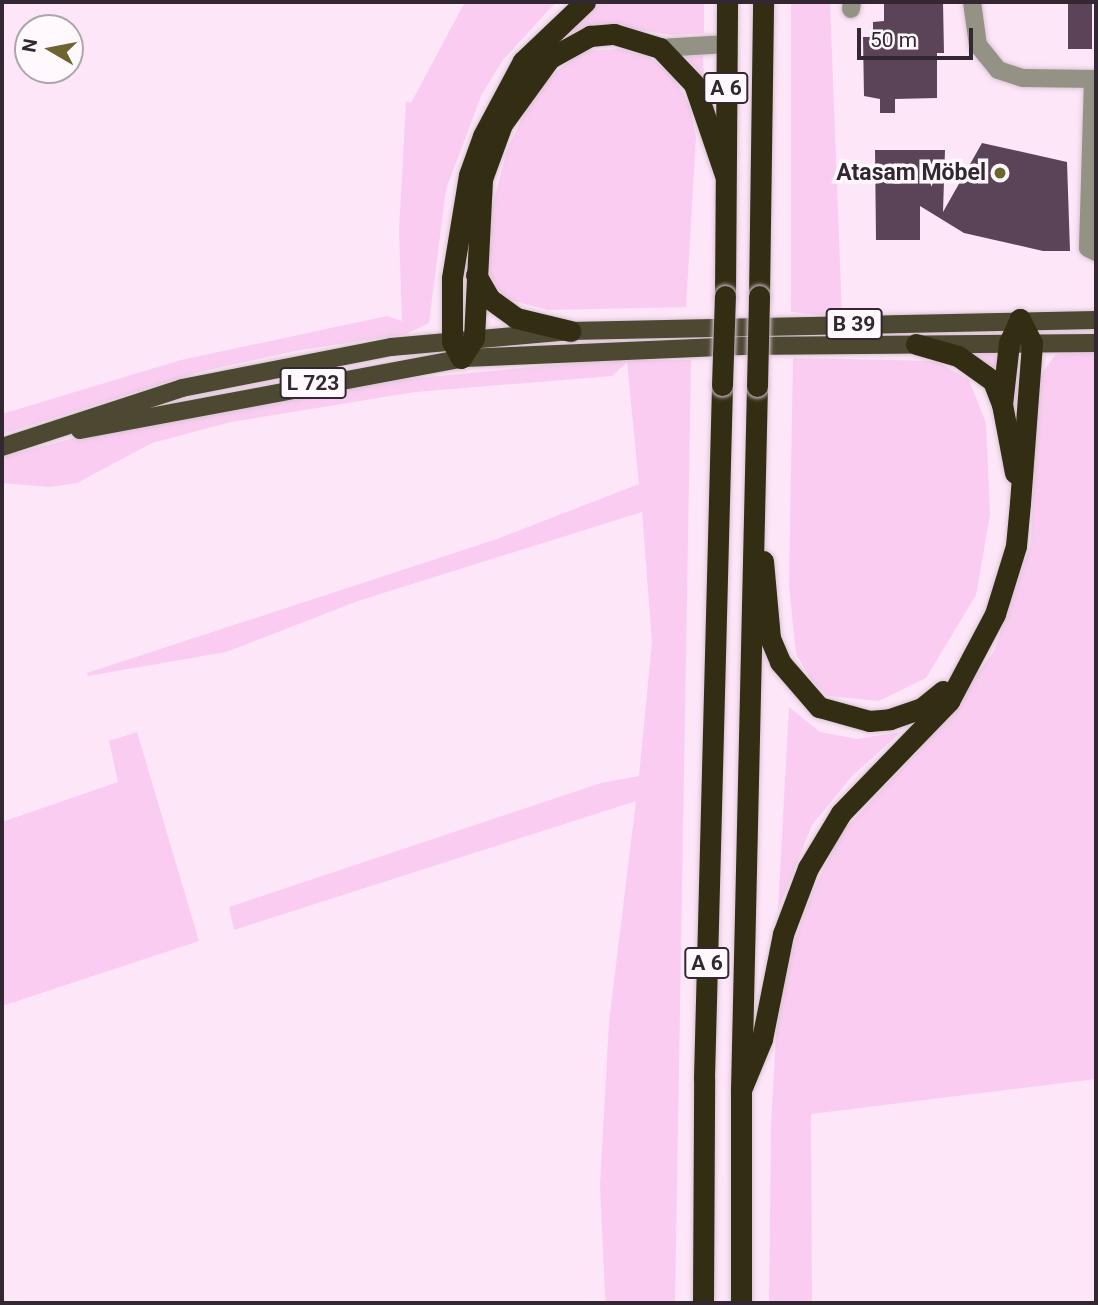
<!DOCTYPE html>
<html>
<head>
<meta charset="utf-8">
<style>
	body { margin:0 }
	#map { position:relative; width:1098px; height:1305px; overflow:hidden; background:#fde6f8; font-family:Roboto,sans-serif }
	div>[style] { position:absolute }
	.green>* { inset:0; background:#faccf1 }
	.building>* { inset:0; background:#5b4457; transform-origin:0 0 }
	.roads { filter:drop-shadow(0 0 2px #d9c4d4) drop-shadow(0 0 2px #d9c4d4) }
	.minor>* { height:18px; margin:-9px; padding:0 9px; transform-origin:9px; border-radius:9px; background:#949284 }
	.major>* { height:18px; margin:-9px; padding:0 9px; transform-origin:9px; border-radius:9px; background:#4c4831 }
	.highway>* { height:21px; margin:-10.5px; padding:0 10.5px; transform-origin:10.5px; border-radius:10.5px; background:#332e13 }
	.bridges { filter:drop-shadow(0 0 2px #d9c4d4) drop-shadow(0 0 2px #d9c4d4) }
	.highway-bridge>* { height:21px; margin:-10.5px; padding:0 10.5px; transform-origin:10.5px; border-radius:10.5px; background:#332e13 }
	.dots>* { width:19px; height:19px; translate:-50% -50%; box-sizing:border-box; border:4px solid #fff9fe; border-radius:50% }
	span { translate:-50% -50%; white-space:nowrap; text-align:center; line-height:1.15; -webkit-text-stroke:7px #fff9fe; paint-order:stroke }
	.shield-label span { padding:2px 5px; background:#fff9fe; border:2px solid; border-radius:5px; -webkit-text-stroke-width:0 }
	.shield-label { font-size:21px; color:#332831; font-weight:700 }
	.poi-label { font-size:23px; color:#332831; font-weight:700 }
	.right { translate:-100% -50%; text-align:right }
	.frame { position:absolute; inset:0; border:4px solid #332831; pointer-events:none }
	.north { position:absolute; left:14px; top:14px; width:70px; height:70px; box-sizing:border-box; background:#fff9fe; border:2px solid #ada5ac; border-radius:50%; rotate:280deg; font-size:19px; font-weight:700; line-height:28px; text-align:center; color:#332831 }
	.north::after { content:''; display:block; margin:auto; width:24px; height:32px; background:#6d6430; clip-path:polygon(50% 0,100% 100%,50% 72%,0 100%) }
	.scale { position:absolute; left:857px; top:28px; width:116px; height:32px; box-sizing:border-box; border:4px solid #332831; border-top:0; padding-left:9px; font-size:21px; line-height:24px; white-space:nowrap; color:#332831; -webkit-text-stroke:5px #fff9fe; paint-order:stroke }
</style>
</head>
<body>
<div id="map">
	<div class="green">
		<div style="clip-path:polygon(465px 2px,556px 2px,503px 60px,482px 94px,446px 189px,429px 323px,406px 334px,295px 351px,199px 372px,2px 434px,2px 414px,181px 360px,387px 316px,402px 321px,399px 231px,406px 101px,411px 103px)"></div>
		<div style="clip-path:polygon(593px 2px,704px 2px,704px 33px,672px 35px,632px 29px,551px 46px)"></div>
		<div style="clip-path:polygon(791px 2px,830px 2px,842px 317px,791px 312px)"></div>
		<div style="clip-path:polygon(620px 49px,649px 57px,673px 75px,690px 107px,696px 137px,686px 307px,548px 310px,505px 299px,489px 275px,487px 226px,507px 150px,527px 108px,548px 78px,583px 51px)"></div>
		<div style="clip-path:polygon(678px 50px,703px 55px,704px 82px,696px 68px)"></div>
		<div style="clip-path:polygon(998px 350px,996px 376px,967px 352px)"></div>
		<div style="clip-path:polygon(1075px 351px,1096px 351px,1096px 1079px,811px 1114px,812px 1303px,769px 1303px,771px 1127px,776px 1033px,788px 960px,812px 893px,841px 833px,918px 751px,994px 651px,1031px 543px,1038px 379px,1055px 355px)"></div>
		<div style="clip-path:polygon(1017px 354px,1021px 369px,1013px 434px,1011px 367px)"></div>
		<div style="clip-path:polygon(793px 358px,936px 361px,969px 380px,986px 423px,990px 515px,976px 595px,926px 678px,879px 701px,828px 696px,811px 679px,796px 654px,789px 585px)"></div>
		<div style="clip-path:polygon(606px 360px,691px 360px,675px 1303px,606px 1303px,605px 1294px,600px 1185px,609px 1022px,636px 801px,234px 930px,229px 907px,601px 783px,639px 776px,652px 642px,642px 512px,358px 601px,226px 652px,88px 676px,87px 673px,497px 539px,639px 484px,627px 362px,612px 376px,415px 392px,231px 422px,152px 443px,77px 483px,50px 487px,2px 483px,2px 457px,108px 429px,334px 386px)"></div>
		<div style="clip-path:polygon(789px 707px,820px 732px,857px 739px,901px 732px,852px 776px,812px 825px,778px 910px)"></div>
		<div style="clip-path:polygon(137px 732px,199px 941px,2px 1006px,2px 822px,118px 782px,109px 741px)"></div>
	</div>
	<div class="building">
		<div style="clip-path:polygon(884px 2px,943px 2px,944px 53px,937px 53px,937px 98px,895px 99px,895px 113px,880px 113px,880px 99px,864px 96px,863px 37px,873px 37px,873px 22px,884px 21px)"></div>
		<div style="left:1068px;top:2px;width:24px;height:47px"></div>
		<div style="clip-path:polygon(982px 143px,1067px 162px,1070px 251px,1043px 251px,964px 233px,920px 206px,920px 240px,876px 240px,875px 150px,945px 150px,943px 212px)"></div>
	</div>
	<div class="roads">
		<div class="minor">
			<div style="left:972px;top:2px;width:43px;rotate:82.1deg"></div>
			<div style="left:978px;top:45px;width:32px;rotate:51deg"></div>
			<div style="left:998px;top:70px;width:26px;rotate:18deg"></div>
			<div style="left:1023px;top:78px;width:73px;rotate:0.8deg"></div>
			<div style="left:851px;top:9px;width:7px;rotate:-82deg"></div>
			<div style="left:660px;top:48px;width:67px;rotate:-3.4deg"></div>
			<div style="left:1093px;top:79px;width:169px;rotate:91.7deg"></div>
			<div style="left:1088px;top:248px;width:9px;rotate:27deg"></div>
		</div>
		<div class="major">
			<div style="left:80px;top:430px;width:392px;rotate:-10.6deg"></div>
			<div style="left:465px;top:358px;width:277px;rotate:-2.5deg"></div>
			<div style="left:742px;top:346px;width:354px;rotate:-0.5deg"></div>
			<div style="left:2px;top:447px;width:189px;rotate:-18.1deg"></div>
			<div style="left:182px;top:388px;width:213px;rotate:-11.1deg"></div>
			<div style="left:391px;top:347px;width:180px;rotate:-5.1deg"></div>
			<div style="left:570px;top:331px;width:526px;rotate:-1.2deg"></div>
		</div>
		<div class="highway">
			<div style="left:585px;top:2px;width:86px;rotate:136.4deg"></div>
			<div style="left:523px;top:61px;width:85px;rotate:118.1deg"></div>
			<div style="left:483px;top:136px;width:41px;rotate:109.7deg"></div>
			<div style="left:469px;top:175px;width:104px;rotate:99.4deg"></div>
			<div style="left:452px;top:278px;width:63px;rotate:90deg"></div>
			<div style="left:452px;top:341px;width:19px;rotate:62deg"></div>
			<div style="left:461px;top:358px;width:24px;rotate:-57deg"></div>
			<div style="left:474px;top:338px;width:159px;rotate:-87.1deg"></div>
			<div style="left:482px;top:179px;width:59px;rotate:-70deg"></div>
			<div style="left:502px;top:124px;width:82px;rotate:-54deg"></div>
			<div style="left:550px;top:58px;width:46px;rotate:-28.8deg"></div>
			<div style="left:590px;top:36px;width:24px;rotate:-5deg"></div>
			<div style="left:614px;top:34px;width:48px;rotate:16.9deg"></div>
			<div style="left:660px;top:48px;width:50px;rotate:46.6deg"></div>
			<div style="left:694px;top:84px;width:96px;rotate:71.2deg"></div>
			<div style="left:476px;top:275px;width:28px;rotate:60deg"></div>
			<div style="left:490px;top:299px;width:32px;rotate:36deg"></div>
			<div style="left:516px;top:318px;width:56px;rotate:13.5deg"></div>
			<div style="left:725px;top:296px;width:294px;rotate:-89.6deg"></div>
			<div style="left:759px;top:296px;width:294px;rotate:-89.2deg"></div>
			<div style="left:916px;top:344px;width:44px;rotate:15.9deg"></div>
			<div style="left:958px;top:356px;width:43px;rotate:35.5deg"></div>
			<div style="left:993px;top:381px;width:25px;rotate:69deg"></div>
			<div style="left:1002px;top:404px;width:70px;rotate:79.3deg"></div>
			<div style="left:763px;top:561px;width:77px;rotate:84.8deg"></div>
			<div style="left:770px;top:638px;width:26px;rotate:67deg"></div>
			<div style="left:780px;top:662px;width:60px;rotate:49.1deg"></div>
			<div style="left:819px;top:707px;width:52px;rotate:15.6deg"></div>
			<div style="left:869px;top:721px;width:21px;rotate:-5deg"></div>
			<div style="left:890px;top:719px;width:34px;rotate:-19deg"></div>
			<div style="left:922px;top:708px;width:27px;rotate:-39deg"></div>
			<div style="left:741px;top:1090px;width:55px;rotate:-67.6deg"></div>
			<div style="left:762px;top:1039px;width:107px;rotate:-78.7deg"></div>
			<div style="left:783px;top:934px;width:71px;rotate:-69.3deg"></div>
			<div style="left:808px;top:868px;width:64px;rotate:-59deg"></div>
			<div style="left:841px;top:813px;width:156px;rotate:-46deg"></div>
			<div style="left:949px;top:701px;width:98px;rotate:-62.1deg"></div>
			<div style="left:995px;top:614px;width:71px;rotate:-72.8deg"></div>
			<div style="left:1016px;top:546px;width:43px;rotate:-84.7deg"></div>
			<div style="left:1020px;top:503px;width:160px;rotate:-85.7deg"></div>
			<div style="left:1032px;top:343px;width:27px;rotate:-117deg"></div>
			<div style="left:1020px;top:319px;width:26px;rotate:115deg"></div>
			<div style="left:1009px;top:343px;width:61px;rotate:96.5deg"></div>
			<div style="left:703px;top:1303px;width:225px;rotate:-89.7deg"></div>
			<div style="left:704px;top:1078px;width:693px;rotate:-88.51deg"></div>
			<div style="left:741px;top:1303px;width:213px;rotate:-90deg"></div>
			<div style="left:741px;top:1090px;width:704px;rotate:-88.7deg"></div>
		</div>
	</div>
	<div class="bridges">
		<div class="highway-bridge">
			<div style="left:722px;top:385px;width:89px;rotate:-88.1deg"></div>
			<div style="left:757px;top:386px;width:90px;rotate:-88.7deg"></div>
		</div>
	</div>
	<div class="dots">
		<div style="left:1000px;top:173px;background:#6d6430"></div>
	</div>
	<div class="shield-label">
		<span style="left:726px;top:88px">A 6</span>
		<span style="left:854px;top:324px">B 39</span>
		<span style="left:313px;top:383px">L 723</span>
		<span style="left:707px;top:963px">A 6</span>
	</div>
	<div class="poi-label">
		<span class="right" style="left:986px;top:173px">Atasam Möbel</span>
	</div>
	<div class="frame"></div>
	<div class="north">N</div>
	<div class="scale">50 m</div>
</div>
</body>
</html>
